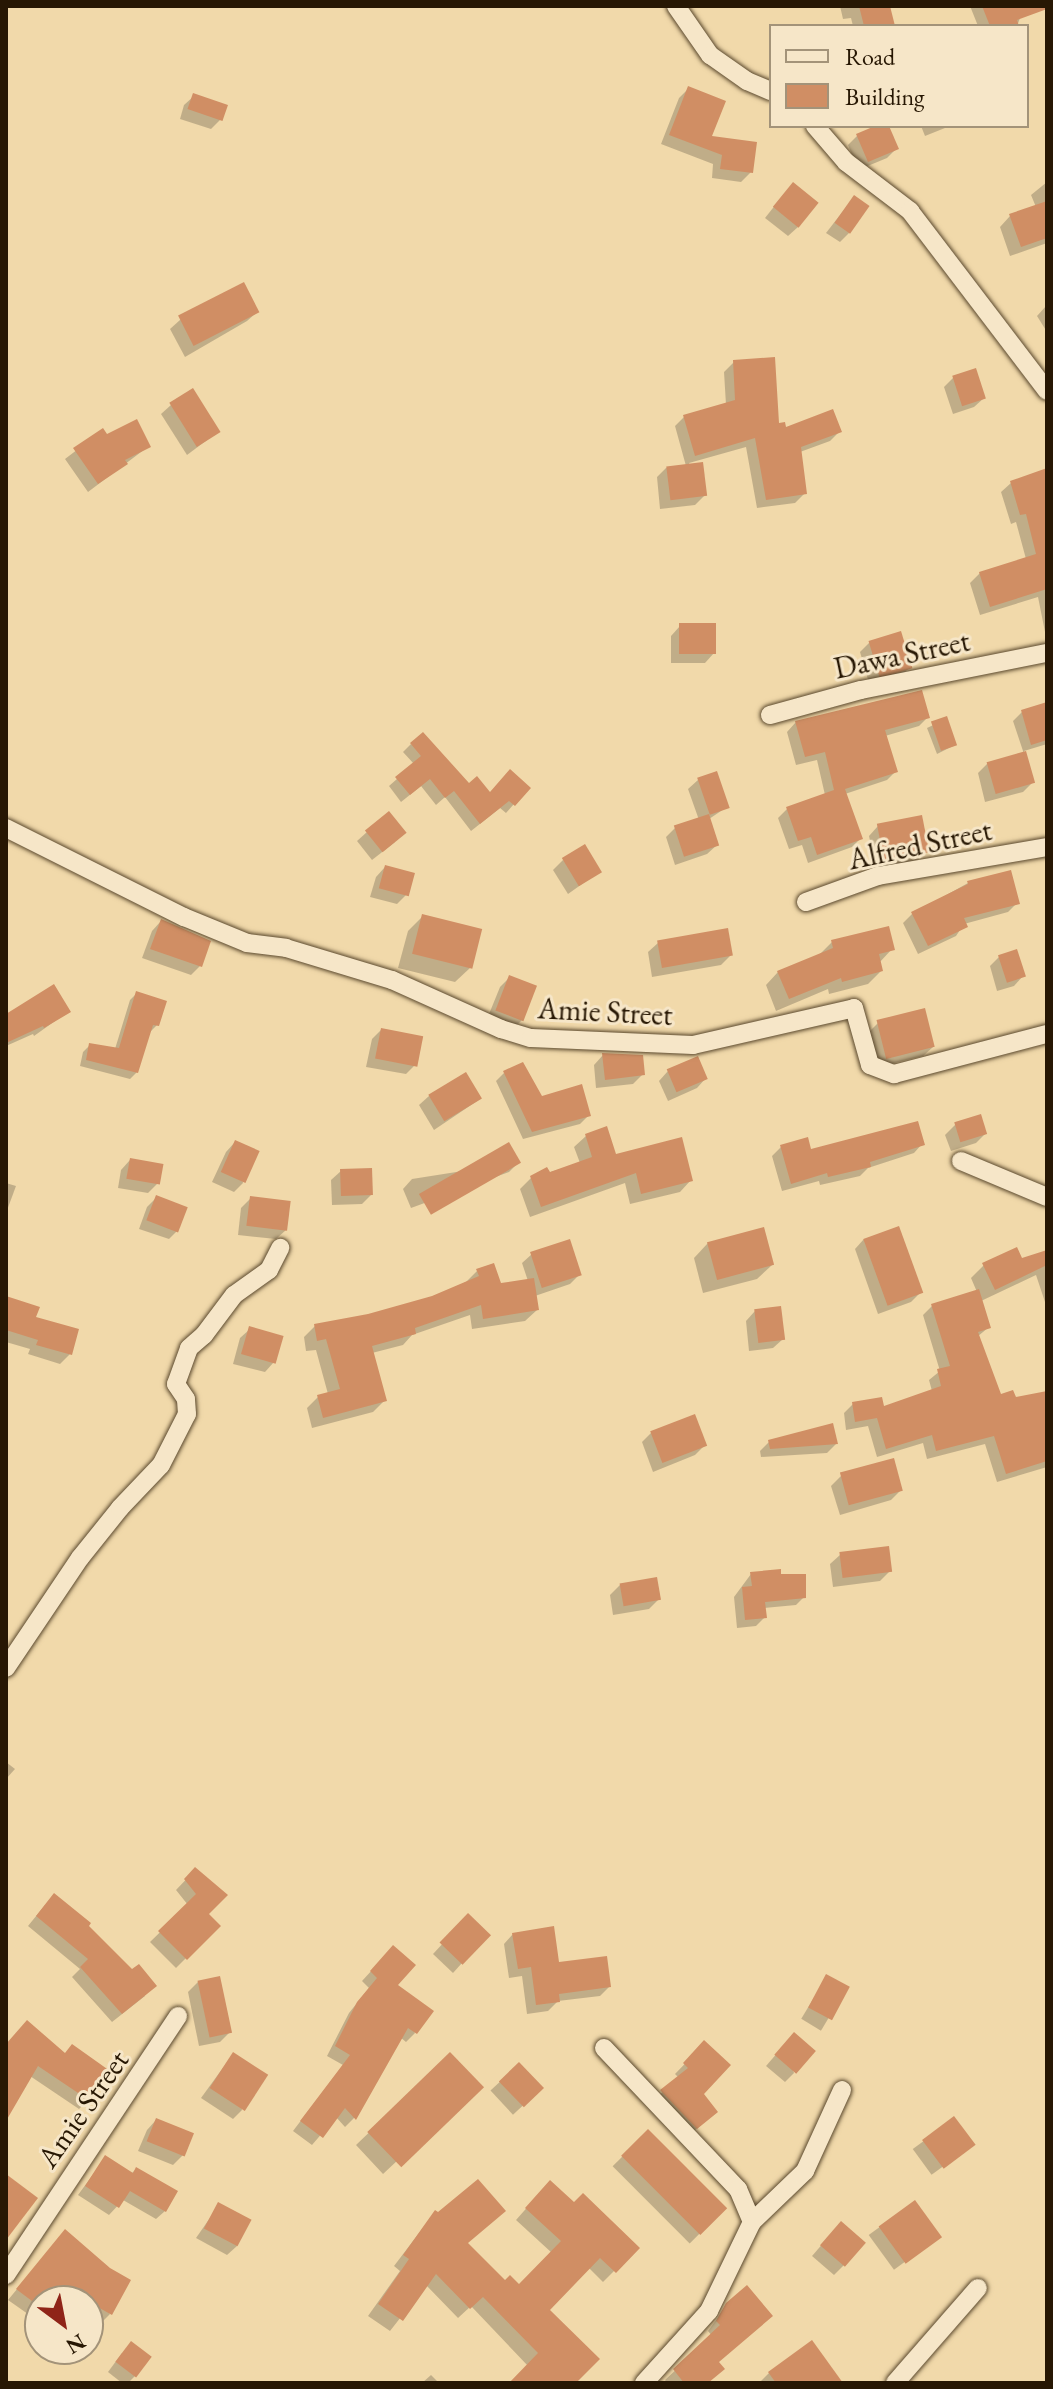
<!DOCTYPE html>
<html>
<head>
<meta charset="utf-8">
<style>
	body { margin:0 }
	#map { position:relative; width:1053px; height:2389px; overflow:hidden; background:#f1d9aa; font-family:"EB Garamond",serif }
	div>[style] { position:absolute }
	.shadow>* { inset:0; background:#0003; transform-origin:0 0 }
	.building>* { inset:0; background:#d08e64; transform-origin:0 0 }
	.roads { filter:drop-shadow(0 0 2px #5a482d) drop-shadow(0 0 2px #5a482d) }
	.street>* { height:18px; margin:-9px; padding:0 9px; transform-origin:9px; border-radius:9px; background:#f6e6c8 }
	span { translate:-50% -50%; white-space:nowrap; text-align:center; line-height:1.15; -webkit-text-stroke:6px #f6e6c8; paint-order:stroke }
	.street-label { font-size:30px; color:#271703 }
	.frame { position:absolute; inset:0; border:8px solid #271703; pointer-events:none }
	.legend { position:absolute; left:769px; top:24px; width:260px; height:104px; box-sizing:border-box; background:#f6e6c8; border:2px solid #a39379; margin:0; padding:10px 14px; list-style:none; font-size:24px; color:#271703 }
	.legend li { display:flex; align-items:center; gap:16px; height:40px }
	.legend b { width:40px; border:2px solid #a39379 }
	.north { position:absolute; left:24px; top:2285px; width:80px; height:80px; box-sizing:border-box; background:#f6e6c8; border:2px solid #a39379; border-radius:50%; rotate:148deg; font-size:22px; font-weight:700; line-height:32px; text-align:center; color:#271703 }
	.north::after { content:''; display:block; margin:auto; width:28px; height:36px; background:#8f2418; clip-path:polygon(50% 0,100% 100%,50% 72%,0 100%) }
</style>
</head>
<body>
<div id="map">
	<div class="shadow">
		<div style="clip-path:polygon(840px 6px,889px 6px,893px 26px,853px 26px,851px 18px,843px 19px)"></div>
		<div style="clip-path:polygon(970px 6px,1015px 6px,1020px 18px,1017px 26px,978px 26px)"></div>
		<div style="clip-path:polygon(689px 88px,710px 138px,751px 172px,741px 182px,712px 178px,713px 164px,661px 144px,679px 98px)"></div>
		<div style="clip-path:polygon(194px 96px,220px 120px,211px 129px,180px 119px,184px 105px)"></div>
		<div style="clip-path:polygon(880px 126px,887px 126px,897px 148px,887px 158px,858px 170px,848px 145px,857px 136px)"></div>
		<div style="clip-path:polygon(921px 126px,950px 126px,925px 136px)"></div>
		<div style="clip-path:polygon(1047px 182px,1047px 243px,1010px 256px,1000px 227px,1010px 216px,1036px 207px,1031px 195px)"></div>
		<div style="clip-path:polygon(784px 194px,798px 227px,788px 236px,765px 218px)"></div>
		<div style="clip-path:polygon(854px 197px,849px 233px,840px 242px,826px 233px)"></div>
		<div style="clip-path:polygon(1046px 306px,1047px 306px,1047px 332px,1037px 316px)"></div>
		<div style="clip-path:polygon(204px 308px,257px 312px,247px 321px,185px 357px,170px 329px,180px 320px)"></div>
		<div style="clip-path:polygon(734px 362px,777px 425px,784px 430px,839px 432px,830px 441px,800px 452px,805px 493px,795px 503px,757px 508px,746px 447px,689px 463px,705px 495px,695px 505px,660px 509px,657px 477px,666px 468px,686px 466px,675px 426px,684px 417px,726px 405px,724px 372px)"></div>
		<div style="clip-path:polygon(954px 377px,984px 398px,974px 407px,953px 414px,944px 387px)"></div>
		<div style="clip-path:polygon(171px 405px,219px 431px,187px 455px,161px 414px)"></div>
		<div style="clip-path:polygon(103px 430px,107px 436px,149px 446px,88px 492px,65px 459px)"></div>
		<div style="clip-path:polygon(1047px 471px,1047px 631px,1045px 632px,1038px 597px,980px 615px,970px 583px,980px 573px,1026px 559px,1016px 522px,1011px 524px,1001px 492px,1011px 483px)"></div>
		<div style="clip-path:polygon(680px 626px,714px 653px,705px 663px,671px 663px,671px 636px)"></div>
		<div style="clip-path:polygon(870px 642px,910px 667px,900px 677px,869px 683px,860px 652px)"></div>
		<div style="clip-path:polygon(1047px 704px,1047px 744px,1024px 751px,1033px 782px,1023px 792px,985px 802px,978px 773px,987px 764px,1024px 754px,1013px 721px,1022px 712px)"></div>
		<div style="clip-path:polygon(928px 717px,919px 726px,885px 736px,896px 771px,887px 780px,845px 794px,861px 838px,852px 847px,808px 863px,802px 845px,789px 849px,778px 818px,787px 809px,825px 795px,817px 760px,796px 765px,787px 732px,796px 722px)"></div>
		<div style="clip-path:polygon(946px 719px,955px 745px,937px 754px,927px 728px)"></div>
		<div style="clip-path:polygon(411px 744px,469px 785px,489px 795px,528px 788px,506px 813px,500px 808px,471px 831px,445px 797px,436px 805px,421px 786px,401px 802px,389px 786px,414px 764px,403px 752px)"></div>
		<div style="clip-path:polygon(698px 780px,727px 807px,709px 819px,717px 845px,707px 854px,675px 865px,666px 837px,675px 828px,699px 820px,688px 789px)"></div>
		<div style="clip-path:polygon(878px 826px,927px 851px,917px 860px,876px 869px,869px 836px)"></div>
		<div style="clip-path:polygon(367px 832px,395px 842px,372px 860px,357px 841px)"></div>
		<div style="clip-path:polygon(563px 860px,599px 872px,568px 894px,553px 870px)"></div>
		<div style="clip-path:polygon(385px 867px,406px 895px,397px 904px,370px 897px,376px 877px)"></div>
		<div style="clip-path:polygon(968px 883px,1017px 903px,1008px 912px,964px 924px,956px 936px,918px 954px,903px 923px,912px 914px)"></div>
		<div style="clip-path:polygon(422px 917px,470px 968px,455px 982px,398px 968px,408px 931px)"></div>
		<div style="clip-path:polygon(161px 921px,200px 966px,191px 975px,142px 958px,152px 931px)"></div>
		<div style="clip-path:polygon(832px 942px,892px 949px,879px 963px,881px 971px,868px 984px,829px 994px,828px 989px,776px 1011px,766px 985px,778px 972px,819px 955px)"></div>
		<div style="clip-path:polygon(658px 943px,731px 955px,721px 965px,652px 977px,648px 952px)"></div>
		<div style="clip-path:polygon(999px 957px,1023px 976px,1014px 986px,997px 991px,990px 966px)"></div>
		<div style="clip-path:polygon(509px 978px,522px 1020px,513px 1029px,487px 1019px,500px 987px)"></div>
		<div style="clip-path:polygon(136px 994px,157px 1025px,150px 1032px,137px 1072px,130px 1079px,80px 1066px,83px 1052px,90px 1045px,115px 1049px,130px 1000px)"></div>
		<div style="clip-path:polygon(69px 1011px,34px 1036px,33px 1034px,6px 1046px,6px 1016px)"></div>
		<div style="clip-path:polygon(878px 1023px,933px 1047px,923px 1056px,877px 1067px,869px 1032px)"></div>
		<div style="clip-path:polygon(381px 1030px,415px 1065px,406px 1074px,366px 1067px,372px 1039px)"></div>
		<div style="clip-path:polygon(603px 1055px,643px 1074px,633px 1084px,596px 1088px,594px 1065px)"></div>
		<div style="clip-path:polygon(668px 1071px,706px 1078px,697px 1088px,668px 1101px,659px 1081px)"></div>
		<div style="clip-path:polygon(504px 1073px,541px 1098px,589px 1115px,580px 1124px,523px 1139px,496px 1081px)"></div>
		<div style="clip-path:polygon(429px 1096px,480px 1099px,434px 1130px,419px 1105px)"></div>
		<div style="clip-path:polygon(955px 1125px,985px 1134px,976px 1143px,951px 1151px,945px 1135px)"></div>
		<div style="clip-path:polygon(586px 1136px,615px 1156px,691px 1180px,680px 1192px,630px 1204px,625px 1183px,530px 1217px,520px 1189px,531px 1178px,580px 1163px,574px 1147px)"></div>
		<div style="clip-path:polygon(235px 1142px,243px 1183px,234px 1192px,212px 1182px,226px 1152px)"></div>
		<div style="clip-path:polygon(922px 1144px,914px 1153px,868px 1168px,860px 1176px,820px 1185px,819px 1181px,782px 1191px,772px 1156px,781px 1147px,810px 1151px)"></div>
		<div style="clip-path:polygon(130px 1160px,158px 1183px,148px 1193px,118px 1188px,121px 1170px)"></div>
		<div style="clip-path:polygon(519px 1162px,509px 1172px,411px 1208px,403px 1189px,412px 1179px)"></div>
		<div style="clip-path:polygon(341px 1171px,371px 1195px,362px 1204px,332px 1205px,331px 1180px)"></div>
		<div style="clip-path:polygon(6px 1183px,16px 1186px,6px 1213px)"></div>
		<div style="clip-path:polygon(156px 1198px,178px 1230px,169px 1239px,139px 1229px,147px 1207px)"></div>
		<div style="clip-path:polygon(250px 1199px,286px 1230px,276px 1239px,238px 1235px,241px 1208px)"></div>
		<div style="clip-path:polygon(864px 1239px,921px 1292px,911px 1302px,878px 1314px,855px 1249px)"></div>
		<div style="clip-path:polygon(708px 1243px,772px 1265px,757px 1279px,703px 1293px,694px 1258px)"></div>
		<div style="clip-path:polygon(1047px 1252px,1047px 1308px,1036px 1275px,981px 1301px,989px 1327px,977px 1337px,1000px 1397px,1015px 1400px,1047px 1393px,1047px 1467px,997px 1482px,985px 1444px,927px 1459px,923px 1443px,877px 1457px,868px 1426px,846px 1430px,844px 1413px,853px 1404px,882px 1408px,932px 1391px,929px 1380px,940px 1371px,923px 1315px,932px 1306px,977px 1292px,971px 1278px,984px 1265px,1021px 1260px)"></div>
		<div style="clip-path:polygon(532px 1254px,580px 1274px,570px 1284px,535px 1296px,537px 1310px,525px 1321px,472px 1329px,470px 1315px,412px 1335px,403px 1345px,372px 1353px,385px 1400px,373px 1412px,312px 1428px,307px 1408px,318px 1397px,328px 1394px,316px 1350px,306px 1351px,304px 1337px,315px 1326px,369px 1316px,433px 1297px,466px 1282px,477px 1271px,500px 1286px,528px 1281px,522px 1263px)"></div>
		<div style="clip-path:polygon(6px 1298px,34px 1318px,70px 1354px,60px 1364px,28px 1354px,30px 1349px,6px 1342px)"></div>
		<div style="clip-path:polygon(755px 1311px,783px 1339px,773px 1348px,749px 1351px,746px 1321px)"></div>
		<div style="clip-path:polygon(250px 1329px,274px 1362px,265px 1372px,233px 1364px,240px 1338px)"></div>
		<div style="clip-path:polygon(651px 1433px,704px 1446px,695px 1455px,653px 1472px,642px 1442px)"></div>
		<div style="clip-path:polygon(769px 1442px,836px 1444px,827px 1453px,761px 1457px,760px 1451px)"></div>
		<div style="clip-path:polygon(841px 1476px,901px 1490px,891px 1500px,840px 1515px,831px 1486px)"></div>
		<div style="clip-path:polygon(840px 1555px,890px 1571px,880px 1581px,833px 1587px,830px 1564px)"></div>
		<div style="clip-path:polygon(751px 1574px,779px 1576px,804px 1597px,796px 1605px,764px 1608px,765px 1617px,756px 1626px,737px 1628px,734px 1597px)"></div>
		<div style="clip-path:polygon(620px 1585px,659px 1599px,649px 1609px,613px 1615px,610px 1595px)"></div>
		<div style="clip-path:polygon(6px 1762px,15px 1769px,6px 1779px)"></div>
		<div style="clip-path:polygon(195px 1870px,206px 1914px,218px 1926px,176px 1968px,150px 1942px,188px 1905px,176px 1890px)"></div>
		<div style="clip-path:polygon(45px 1905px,86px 1926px,145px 1996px,112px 2022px,72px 1977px,80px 1969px,28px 1926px)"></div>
		<div style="clip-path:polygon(459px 1926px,462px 1963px,453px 1973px,433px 1954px)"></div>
		<div style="clip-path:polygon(513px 1934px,557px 1964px,609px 1987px,600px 1996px,558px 2001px,548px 2011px,527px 2014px,522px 1976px,509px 1978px,504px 1944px)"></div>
		<div style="clip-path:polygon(384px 1957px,415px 2033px,406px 2042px,400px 2037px,354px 2118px,345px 2127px,336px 2117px,312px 2145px,293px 2131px,343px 2065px,327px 2056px,349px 2013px,369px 1988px,362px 1981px)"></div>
		<div style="left:827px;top:1976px;width:23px;height:50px;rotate:31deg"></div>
		<div style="clip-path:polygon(198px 1982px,230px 2032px,220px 2042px,199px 2046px,188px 1992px)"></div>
		<div style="clip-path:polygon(18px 2032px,88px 2100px,79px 2109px,30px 2076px,6px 2111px,6px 2046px)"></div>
		<div style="clip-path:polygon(705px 2043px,701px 2094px,716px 2112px,687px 2137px,652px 2101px,679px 2078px,675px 2074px)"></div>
		<div style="clip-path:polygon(785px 2044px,794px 2073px,785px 2082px,766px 2066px)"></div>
		<div style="clip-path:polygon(233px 2054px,242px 2110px,233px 2119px,201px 2098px)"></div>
		<div style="clip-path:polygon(450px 2055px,481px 2087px,432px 2134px,429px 2131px,383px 2174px,356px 2145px)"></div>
		<div style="left:519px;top:2064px;width:33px;height:39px;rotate:47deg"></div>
		<div style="left:954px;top:2119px;width:32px;height:51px;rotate:54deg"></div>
		<div style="clip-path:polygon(156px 2120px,183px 2155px,173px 2165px,138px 2151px,147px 2130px)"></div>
		<div style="left:648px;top:2131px;width:109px;height:50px;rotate:45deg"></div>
		<div style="clip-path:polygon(105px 2158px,131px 2174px,136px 2169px,165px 2211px,156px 2219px,123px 2200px,109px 2215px,78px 2195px)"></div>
		<div style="clip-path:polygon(539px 2194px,574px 2205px,637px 2248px,603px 2282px,588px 2267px,547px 2310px,577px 2383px,511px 2383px,528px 2366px,471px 2306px,458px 2318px,426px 2285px,390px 2331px,368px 2316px,400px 2271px,394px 2266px,435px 2212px,505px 2283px,519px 2287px,552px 2253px,516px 2220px)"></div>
		<div style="left:914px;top:2202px;width:43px;height:56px;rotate:54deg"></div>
		<div style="clip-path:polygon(219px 2205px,237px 2246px,227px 2255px,196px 2238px)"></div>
		<div style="clip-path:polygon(832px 2233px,844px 2265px,834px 2275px,812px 2256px)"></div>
		<div style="clip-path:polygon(56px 2242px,110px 2314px,101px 2323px,88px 2316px,88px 2301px,61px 2301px,53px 2297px,50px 2301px,40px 2301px,40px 2314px,35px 2319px,8px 2300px)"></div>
		<div style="clip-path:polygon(728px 2304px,717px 2363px,707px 2383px,667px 2383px,665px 2380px,712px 2336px,708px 2331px)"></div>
		<div style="clip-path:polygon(122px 2353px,135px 2376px,128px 2383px,122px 2383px,108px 2372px)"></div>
		<div style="clip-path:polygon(769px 2373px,840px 2383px,759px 2383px)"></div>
		<div style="clip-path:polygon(431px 2375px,439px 2383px,422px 2383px)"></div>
	</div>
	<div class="building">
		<div style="clip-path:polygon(859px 6px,890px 6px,895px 26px,864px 26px)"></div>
		<div style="clip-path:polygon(982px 6px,1047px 6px,1047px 9px,1017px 20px,1019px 26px,990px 26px)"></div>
		<div style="clip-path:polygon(688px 86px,726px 101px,712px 136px,757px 142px,753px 173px,720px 169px,722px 155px,669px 135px)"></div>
		<div style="left:193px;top:93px;width:37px;height:17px;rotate:19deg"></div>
		<div style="clip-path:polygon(875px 126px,889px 126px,899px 149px,868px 162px,856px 134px)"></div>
		<div style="left:793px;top:182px;width:33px;height:32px;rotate:39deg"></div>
		<div style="left:854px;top:195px;width:19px;height:34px;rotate:35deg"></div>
		<div style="clip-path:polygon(1047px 201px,1047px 238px,1021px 247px,1009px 214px)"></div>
		<div style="left:244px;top:282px;width:34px;height:74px;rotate:63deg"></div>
		<div style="clip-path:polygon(775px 357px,779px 423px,785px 422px,786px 427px,833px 409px,842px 432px,801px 447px,807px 494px,766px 500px,755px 438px,695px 456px,683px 415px,735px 400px,733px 360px)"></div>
		<div style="left:976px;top:368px;width:32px;height:25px;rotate:72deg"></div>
		<div style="left:193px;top:388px;width:52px;height:28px;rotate:58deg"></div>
		<div style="clip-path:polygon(137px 419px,151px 447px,125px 460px,128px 464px,98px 484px,73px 448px,103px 428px,107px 434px)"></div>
		<div style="left:703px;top:462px;width:34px;height:37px;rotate:83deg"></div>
		<div style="clip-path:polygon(1047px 468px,1047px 589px,990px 607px,979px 572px,1036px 554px,1026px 514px,1020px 515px,1010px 481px)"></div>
		<div style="left:716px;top:623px;width:31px;height:37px;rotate:90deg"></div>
		<div style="left:901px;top:631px;width:39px;height:34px;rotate:73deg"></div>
		<div style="clip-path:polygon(922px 690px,930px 718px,885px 730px,898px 772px,845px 789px,863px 839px,817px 855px,811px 837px,798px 841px,786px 807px,834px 790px,825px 752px,805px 757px,795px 721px)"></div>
		<div style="clip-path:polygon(1047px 702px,1047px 740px,1031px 745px,1021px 710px)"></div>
		<div style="left:947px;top:716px;width:31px;height:17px;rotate:71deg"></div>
		<div style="clip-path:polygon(423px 732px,469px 783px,477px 776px,490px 792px,510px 769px,531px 788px,515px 806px,509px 801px,480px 824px,454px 791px,445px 798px,430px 779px,410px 795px,395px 777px,421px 756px,410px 743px)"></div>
		<div style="left:1026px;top:751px;width:33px;height:41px;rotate:74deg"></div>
		<div style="left:717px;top:771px;width:39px;height:21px;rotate:71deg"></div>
		<div style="left:389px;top:811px;width:28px;height:31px;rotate:51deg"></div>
		<div style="left:709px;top:814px;width:33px;height:37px;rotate:72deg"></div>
		<div style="left:922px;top:815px;width:38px;height:46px;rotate:79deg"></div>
		<div style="left:585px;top:844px;width:33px;height:27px;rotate:59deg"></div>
		<div style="left:385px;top:865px;width:31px;height:24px;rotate:15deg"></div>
		<div style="clip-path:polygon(1011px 870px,1020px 904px,964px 918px,968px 927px,928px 946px,911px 912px,968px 884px,967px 881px)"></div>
		<div style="left:422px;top:914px;width:62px;height:41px;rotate:14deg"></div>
		<div style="clip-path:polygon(161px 919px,211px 941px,202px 967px,150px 949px)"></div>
		<div style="clip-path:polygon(889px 926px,895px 950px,879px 954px,883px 971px,842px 982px,841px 978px,789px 999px,777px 971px,833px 948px,831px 940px)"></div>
		<div style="left:728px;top:928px;width:28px;height:72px;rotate:80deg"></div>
		<div style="left:1017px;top:949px;width:29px;height:20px;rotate:72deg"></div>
		<div style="left:509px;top:975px;width:30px;height:38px;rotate:21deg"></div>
		<div style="clip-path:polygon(54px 984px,71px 1012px,44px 1028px,43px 1026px,6px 1043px,6px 1014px)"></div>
		<div style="clip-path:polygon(136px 991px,167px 1001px,159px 1026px,153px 1025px,138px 1073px,86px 1060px,89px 1043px,119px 1048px)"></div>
		<div style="left:925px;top:1008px;width:40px;height:50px;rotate:76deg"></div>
		<div style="left:381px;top:1028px;width:43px;height:31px;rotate:11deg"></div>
		<div style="clip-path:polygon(602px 1053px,643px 1055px,645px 1075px,605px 1080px)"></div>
		<div style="left:698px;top:1056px;width:25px;height:34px;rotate:67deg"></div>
		<div style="clip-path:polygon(523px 1062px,542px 1096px,582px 1084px,591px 1116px,532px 1132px,503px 1071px)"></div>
		<div style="left:466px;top:1072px;width:31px;height:44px;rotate:59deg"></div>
		<div style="left:981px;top:1114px;width:21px;height:28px;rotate:73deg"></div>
		<div style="clip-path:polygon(918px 1121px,925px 1145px,870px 1162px,871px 1167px,828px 1177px,827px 1173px,791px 1184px,780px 1145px,808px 1137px,811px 1149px)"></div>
		<div style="clip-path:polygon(607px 1126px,616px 1154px,682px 1137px,693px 1181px,641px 1194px,636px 1173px,541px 1207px,530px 1176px,547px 1167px,550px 1172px,592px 1157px,585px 1134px)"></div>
		<div style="left:235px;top:1140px;width:27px;height:35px;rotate:24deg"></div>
		<div style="left:509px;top:1142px;width:24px;height:104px;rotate:60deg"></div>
		<div style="left:130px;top:1158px;width:34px;height:21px;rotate:10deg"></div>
		<div style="left:372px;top:1168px;width:27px;height:32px;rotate:88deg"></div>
		<div style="left:156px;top:1195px;width:34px;height:27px;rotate:21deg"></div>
		<div style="left:250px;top:1196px;width:41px;height:30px;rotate:7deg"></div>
		<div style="left:899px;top:1226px;width:71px;height:38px;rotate:70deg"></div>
		<div style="left:764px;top:1227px;width:39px;height:59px;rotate:75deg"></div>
		<div style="left:570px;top:1239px;width:38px;height:42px;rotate:72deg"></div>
		<div style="clip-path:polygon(1017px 1247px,1022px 1258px,1047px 1250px,1047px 1265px,995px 1290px,982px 1263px)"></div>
		<div style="clip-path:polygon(494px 1263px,501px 1283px,534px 1278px,539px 1310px,483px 1319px,481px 1305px,415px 1328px,416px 1334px,372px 1346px,387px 1401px,323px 1418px,317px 1395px,340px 1389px,326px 1339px,317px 1341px,314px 1324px,368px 1314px,432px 1296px,479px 1276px,476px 1269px)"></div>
		<div style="clip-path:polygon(979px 1289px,991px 1328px,978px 1332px,1001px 1394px,1013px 1390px,1016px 1397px,1047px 1391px,1047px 1461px,1006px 1474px,994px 1436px,936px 1451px,932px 1435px,886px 1449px,877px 1418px,855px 1422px,852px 1402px,882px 1397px,884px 1406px,941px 1386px,937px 1369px,950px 1366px,931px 1304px)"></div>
		<div style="clip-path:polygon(6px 1296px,40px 1307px,36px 1317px,79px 1329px,72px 1355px,36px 1345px,38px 1340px,6px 1330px)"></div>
		<div style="left:781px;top:1306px;width:34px;height:27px;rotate:83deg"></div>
		<div style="left:249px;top:1326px;width:36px;height:29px;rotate:16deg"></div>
		<div style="left:695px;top:1414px;width:34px;height:48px;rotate:69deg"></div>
		<div style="clip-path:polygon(833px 1423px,838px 1444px,770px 1449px,768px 1440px)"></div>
		<div style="left:894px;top:1458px;width:34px;height:56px;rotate:75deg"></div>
		<div style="left:889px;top:1546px;width:26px;height:50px;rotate:83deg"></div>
		<div style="clip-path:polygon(781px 1569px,781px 1574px,806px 1574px,806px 1598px,765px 1602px,767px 1618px,745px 1620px,742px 1587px,752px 1586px,750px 1572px)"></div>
		<div style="left:657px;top:1577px;width:23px;height:38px;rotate:80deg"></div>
		<div style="clip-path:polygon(195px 1867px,228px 1895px,209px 1914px,221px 1926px,187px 1960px,158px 1931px,196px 1894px,184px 1879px)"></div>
		<div style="clip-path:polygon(54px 1893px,91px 1923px,89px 1926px,132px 1969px,139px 1964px,157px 1986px,122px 2014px,80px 1967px,88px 1959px,36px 1916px)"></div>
		<div style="left:468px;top:1913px;width:32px;height:41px;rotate:44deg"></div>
		<div style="clip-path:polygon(554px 1926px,559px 1962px,607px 1956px,611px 1987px,559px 1994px,560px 2002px,536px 2005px,531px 1967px,518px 1969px,512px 1933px)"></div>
		<div style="clip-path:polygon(393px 1945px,416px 1965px,398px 1985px,434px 2011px,417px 2034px,408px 2028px,356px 2120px,345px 2108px,323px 2138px,300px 2121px,350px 2055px,335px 2046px,357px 2002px,377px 1978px,370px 1971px)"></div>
		<div style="left:826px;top:1974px;width:27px;height:38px;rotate:28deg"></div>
		<div style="left:220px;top:1976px;width:58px;height:23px;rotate:78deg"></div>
		<div style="clip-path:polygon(27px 2020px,65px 2053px,72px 2044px,110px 2071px,90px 2101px,38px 2066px,6px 2121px,6px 2044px)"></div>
		<div style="left:794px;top:2032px;width:29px;height:30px;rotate:41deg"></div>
		<div style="clip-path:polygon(704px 2040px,731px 2065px,704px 2094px,718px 2112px,697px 2129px,660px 2090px,688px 2068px,683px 2063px)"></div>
		<div style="left:233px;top:2052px;width:42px;height:43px;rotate:33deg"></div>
		<div style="left:450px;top:2052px;width:49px;height:115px;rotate:46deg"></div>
		<div style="left:519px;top:2062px;width:36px;height:28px;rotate:46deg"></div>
		<div style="left:954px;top:2116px;width:36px;height:40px;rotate:53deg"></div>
		<div style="left:156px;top:2118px;width:41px;height:25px;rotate:22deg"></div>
		<div style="left:648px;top:2129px;width:112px;height:38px;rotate:45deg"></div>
		<div style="clip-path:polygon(105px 2155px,133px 2173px,136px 2167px,178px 2191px,166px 2212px,130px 2191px,119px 2208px,85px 2186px)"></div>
		<div style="clip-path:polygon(6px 2174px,38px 2198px,6px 2240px)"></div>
		<div style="clip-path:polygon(478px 2179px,506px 2211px,468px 2243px,505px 2280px,510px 2275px,519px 2284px,561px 2241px,525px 2208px,550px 2180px,574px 2202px,583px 2193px,640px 2248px,616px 2273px,600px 2258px,550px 2310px,600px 2359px,576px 2383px,509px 2383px,538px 2353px,483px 2297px,470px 2309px,436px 2274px,403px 2321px,378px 2304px,409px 2259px,403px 2255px,435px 2210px,438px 2212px)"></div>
		<div style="left:915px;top:2200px;width:46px;height:45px;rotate:54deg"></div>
		<div style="left:218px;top:2202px;width:38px;height:30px;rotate:28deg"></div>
		<div style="left:841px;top:2221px;width:33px;height:32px;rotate:41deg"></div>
		<div style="clip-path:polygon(65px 2229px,110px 2268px,131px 2280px,112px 2315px,62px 2287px,53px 2301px,32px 2301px,16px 2289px)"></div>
		<div style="clip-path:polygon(747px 2285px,773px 2316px,719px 2362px,725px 2369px,708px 2383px,684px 2383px,673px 2369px,720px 2325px,716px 2321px,726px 2303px)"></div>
		<div style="clip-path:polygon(812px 2340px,843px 2383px,776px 2383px,768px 2372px)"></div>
		<div style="left:131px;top:2341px;width:26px;height:26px;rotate:37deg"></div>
	</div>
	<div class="roads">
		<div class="street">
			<div style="left:676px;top:6px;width:60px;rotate:55.2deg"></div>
			<div style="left:710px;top:55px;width:45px;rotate:35.1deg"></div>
			<div style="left:747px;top:81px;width:26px;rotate:23deg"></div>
			<div style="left:815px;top:126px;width:48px;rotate:49.3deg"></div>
			<div style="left:846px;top:162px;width:81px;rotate:37.4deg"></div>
			<div style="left:910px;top:211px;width:226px;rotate:52.7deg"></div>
			<div style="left:770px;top:715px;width:94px;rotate:-15.4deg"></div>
			<div style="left:861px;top:690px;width:190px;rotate:-11.3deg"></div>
			<div style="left:6px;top:828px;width:199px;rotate:26.6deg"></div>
			<div style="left:184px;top:917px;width:68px;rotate:22.4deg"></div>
			<div style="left:247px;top:943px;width:39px;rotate:7deg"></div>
			<div style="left:286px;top:948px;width:111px;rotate:16.8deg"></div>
			<div style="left:392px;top:980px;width:120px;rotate:24.2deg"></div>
			<div style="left:501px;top:1029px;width:31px;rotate:17deg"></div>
			<div style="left:531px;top:1038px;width:162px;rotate:2.5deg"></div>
			<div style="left:693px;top:1045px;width:165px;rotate:-12.9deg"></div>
			<div style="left:854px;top:1008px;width:59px;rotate:74.3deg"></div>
			<div style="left:870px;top:1065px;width:26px;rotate:21deg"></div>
			<div style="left:894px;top:1074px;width:158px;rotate:-14.7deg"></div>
			<div style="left:806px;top:902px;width:77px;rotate:-19.9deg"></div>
			<div style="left:878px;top:876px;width:171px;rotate:-9.7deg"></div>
			<div style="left:961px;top:1161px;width:93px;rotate:22.7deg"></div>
			<div style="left:6px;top:1668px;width:133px;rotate:-56.1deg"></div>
			<div style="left:80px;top:1558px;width:64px;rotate:-51.3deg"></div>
			<div style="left:120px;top:1508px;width:59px;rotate:-46.4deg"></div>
			<div style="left:161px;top:1465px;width:57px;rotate:-63deg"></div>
			<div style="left:187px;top:1414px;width:15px;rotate:-94deg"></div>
			<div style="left:186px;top:1399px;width:18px;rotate:-124deg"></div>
			<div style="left:176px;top:1384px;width:38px;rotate:-70deg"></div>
			<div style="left:189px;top:1348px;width:20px;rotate:-41deg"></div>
			<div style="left:204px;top:1335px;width:50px;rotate:-53.1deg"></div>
			<div style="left:234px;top:1295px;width:43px;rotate:-35.5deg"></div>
			<div style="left:269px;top:1270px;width:25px;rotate:-63deg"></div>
			<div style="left:604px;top:2048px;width:195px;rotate:46.5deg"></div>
			<div style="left:738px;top:2189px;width:36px;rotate:67deg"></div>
			<div style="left:752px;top:2222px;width:99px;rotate:115.8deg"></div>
			<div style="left:709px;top:2311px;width:97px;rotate:132.1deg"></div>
			<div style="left:752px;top:2222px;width:74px;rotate:-43.9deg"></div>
			<div style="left:805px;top:2171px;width:89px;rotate:-65.4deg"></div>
			<div style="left:6px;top:2275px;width:311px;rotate:-56.4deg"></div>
			<div style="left:895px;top:2383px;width:126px;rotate:-48.9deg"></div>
		</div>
	</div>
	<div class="street-label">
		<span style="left:902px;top:655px;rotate:-12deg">Dawa Street</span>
		<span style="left:920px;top:845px;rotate:-12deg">Alfred Street</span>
		<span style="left:605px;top:1012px;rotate:3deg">Amie Street</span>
		<span style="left:83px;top:2109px;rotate:-55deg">Amie Street</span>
	</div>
	<div class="frame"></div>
	<ul class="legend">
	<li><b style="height:10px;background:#f6e6c8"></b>Road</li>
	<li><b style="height:22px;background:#d08e64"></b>Building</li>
	</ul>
	<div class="north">N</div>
</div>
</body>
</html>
